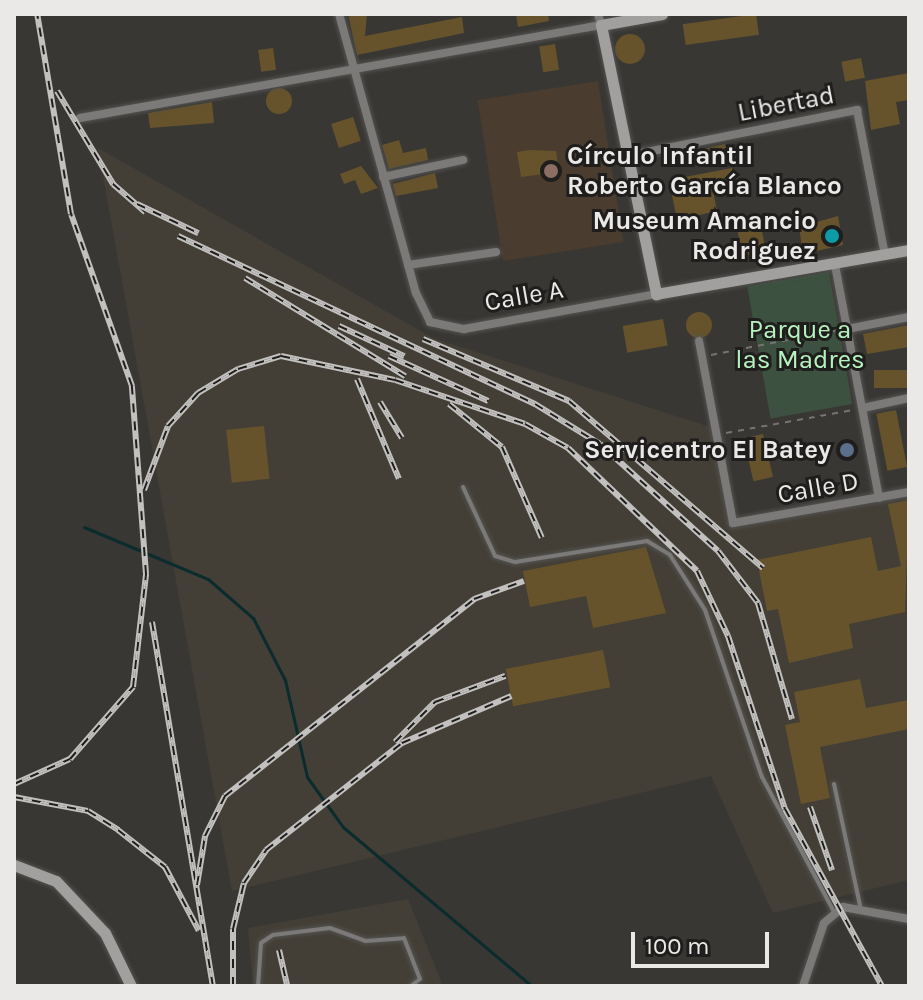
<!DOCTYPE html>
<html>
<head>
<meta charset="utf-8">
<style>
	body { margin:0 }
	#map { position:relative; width:923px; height:1000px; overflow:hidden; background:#383734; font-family:Karla,sans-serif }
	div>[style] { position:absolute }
	.built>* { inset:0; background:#433f36 }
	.education>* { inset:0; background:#4a3c2e; transform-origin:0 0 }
	.green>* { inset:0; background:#3c513f; transform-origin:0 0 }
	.stream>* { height:3px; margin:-1.5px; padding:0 1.5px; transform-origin:1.5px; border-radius:1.5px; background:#0b2b2d }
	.building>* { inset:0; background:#66532c; transform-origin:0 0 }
	.round { border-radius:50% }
	.path>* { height:2px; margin-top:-1px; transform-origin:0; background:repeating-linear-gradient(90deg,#757472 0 6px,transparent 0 12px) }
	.roads { filter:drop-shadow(0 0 2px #545351) drop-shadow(0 0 2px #545351) }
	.lane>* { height:4px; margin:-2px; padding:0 2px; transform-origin:2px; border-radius:2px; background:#7c7a79 }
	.street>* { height:8px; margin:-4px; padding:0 4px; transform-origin:4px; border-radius:4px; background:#7c7a79 }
	.secondary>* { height:11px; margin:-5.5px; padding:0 5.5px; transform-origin:5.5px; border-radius:5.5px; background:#a2a09e }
	.rail>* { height:6px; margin-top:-3px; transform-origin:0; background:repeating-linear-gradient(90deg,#1f1e1d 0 9px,#c2c1bf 0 18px); box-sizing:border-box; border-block:2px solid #c2c1bf }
	.dots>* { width:22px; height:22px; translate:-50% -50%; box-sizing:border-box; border:4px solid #1f1e1d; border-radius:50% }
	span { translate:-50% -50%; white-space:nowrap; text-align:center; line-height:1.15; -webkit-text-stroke:6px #1f1e1d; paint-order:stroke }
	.street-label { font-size:26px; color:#eae9e7 }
	.poi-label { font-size:26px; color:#eae9e7; font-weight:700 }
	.left { translate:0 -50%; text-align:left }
	.right { translate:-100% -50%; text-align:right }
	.park-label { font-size:26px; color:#b6f2bf }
	.frame { position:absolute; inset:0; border:16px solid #eae9e7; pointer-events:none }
	.scale { position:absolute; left:631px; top:932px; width:138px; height:36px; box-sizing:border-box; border:4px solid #eae9e7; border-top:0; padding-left:10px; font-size:24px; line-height:28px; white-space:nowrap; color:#eae9e7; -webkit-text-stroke:6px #1f1e1d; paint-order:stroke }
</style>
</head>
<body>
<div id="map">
	<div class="built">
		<div style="clip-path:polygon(98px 148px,433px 338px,710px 427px,732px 526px,909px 495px,909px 880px,773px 913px,711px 776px,232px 891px)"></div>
		<div style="clip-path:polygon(408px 899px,443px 986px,253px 986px,248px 928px)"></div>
	</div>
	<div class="education">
		<div style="left:598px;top:81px;width:163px;height:122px;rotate:81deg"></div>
	</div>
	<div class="green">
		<div style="left:829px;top:272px;width:134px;height:83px;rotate:80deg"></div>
	</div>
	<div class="stream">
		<div style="left:84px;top:527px;width:134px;rotate:22.8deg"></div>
		<div style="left:208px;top:579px;width:60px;rotate:40.9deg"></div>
		<div style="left:253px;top:618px;width:70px;rotate:62.7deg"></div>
		<div style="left:285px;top:680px;width:99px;rotate:77.2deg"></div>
		<div style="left:307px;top:777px;width:62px;rotate:54.2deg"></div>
		<div style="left:343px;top:827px;width:247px;rotate:40.1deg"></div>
	</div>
	<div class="building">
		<div style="clip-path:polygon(348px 14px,367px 14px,365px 36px,462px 17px,464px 33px,357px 55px)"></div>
		<div style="clip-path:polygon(516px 14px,548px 14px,549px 21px,518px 27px)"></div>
		<div style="left:756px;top:14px;width:21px;height:74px;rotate:82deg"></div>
		<div class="round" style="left:615px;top:34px;width:30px;height:30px"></div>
		<div style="left:555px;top:44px;width:26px;height:16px;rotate:81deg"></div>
		<div style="left:273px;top:48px;width:22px;height:15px;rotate:82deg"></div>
		<div style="left:861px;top:58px;width:20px;height:20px;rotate:79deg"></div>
		<div style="clip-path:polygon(909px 73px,909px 100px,896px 102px,900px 124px,871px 130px,865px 81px)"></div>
		<div class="round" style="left:266px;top:88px;width:26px;height:26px"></div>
		<div style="clip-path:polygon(212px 102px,214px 123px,150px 128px,148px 113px)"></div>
		<div style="left:353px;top:117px;width:25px;height:23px;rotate:72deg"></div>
		<div style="clip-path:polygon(399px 140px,403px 153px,426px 148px,428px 160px,389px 169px,382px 145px)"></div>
		<div style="left:725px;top:144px;width:9px;height:45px;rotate:77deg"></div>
		<div style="clip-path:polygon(529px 150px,556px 151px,559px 172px,521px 177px,517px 152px)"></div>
		<div style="clip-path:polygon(361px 166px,378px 188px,361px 194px,355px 180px,344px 184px,340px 174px)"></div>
		<div style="clip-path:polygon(732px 168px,734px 180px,712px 185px,717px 211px,677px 220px,669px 180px)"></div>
		<div style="clip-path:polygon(435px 173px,438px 188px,396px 196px,393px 184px)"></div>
		<div style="clip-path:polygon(838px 216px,843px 245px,803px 254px,799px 227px)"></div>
		<div style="left:760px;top:221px;width:31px;height:24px;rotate:79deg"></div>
		<div class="round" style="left:686px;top:312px;width:26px;height:26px"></div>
		<div style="left:663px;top:319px;width:27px;height:41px;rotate:80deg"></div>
		<div style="clip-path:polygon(909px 325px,909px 347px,867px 354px,863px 334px)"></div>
		<div style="left:909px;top:370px;width:18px;height:35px;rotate:90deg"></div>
		<div style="left:896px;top:410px;width:58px;height:20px;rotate:79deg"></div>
		<div style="left:264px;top:426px;width:53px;height:38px;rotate:84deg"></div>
		<div style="left:763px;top:434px;width:44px;height:20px;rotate:77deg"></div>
		<div style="clip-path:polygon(909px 500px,905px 612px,849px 624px,853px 648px,789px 663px,778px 609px,767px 611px,757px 560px,871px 537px,878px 571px,901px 566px,888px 504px)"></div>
		<div style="clip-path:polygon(646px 547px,666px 613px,593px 628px,586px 596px,530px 607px,523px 571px)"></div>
		<div style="left:603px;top:650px;width:38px;height:99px;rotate:79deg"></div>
		<div style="clip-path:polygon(860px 679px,866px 708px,909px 700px,909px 729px,820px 747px,830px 798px,801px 804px,785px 725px,800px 722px,794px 692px)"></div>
	</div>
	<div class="path">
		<div style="left:711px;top:355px;width:129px;rotate:-11.1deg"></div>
		<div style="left:726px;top:433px;width:129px;rotate:-10.3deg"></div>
	</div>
	<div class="roads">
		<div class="lane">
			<div style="left:463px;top:487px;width:76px;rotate:65.1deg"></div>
			<div style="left:495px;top:556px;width:21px;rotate:17deg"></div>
			<div style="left:515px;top:562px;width:134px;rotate:-9deg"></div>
			<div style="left:647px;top:541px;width:27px;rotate:31deg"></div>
			<div style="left:670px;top:555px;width:65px;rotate:57.5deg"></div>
			<div style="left:705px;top:610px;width:176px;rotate:71.2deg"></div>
			<div style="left:762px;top:777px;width:153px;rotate:61.9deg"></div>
			<div style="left:834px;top:784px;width:124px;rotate:77.9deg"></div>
			<div style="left:258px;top:986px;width:43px;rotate:-86deg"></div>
			<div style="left:261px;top:943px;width:14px;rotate:-34deg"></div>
			<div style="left:273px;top:935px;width:57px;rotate:-7deg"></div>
			<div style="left:330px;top:928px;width:37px;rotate:20deg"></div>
			<div style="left:365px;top:941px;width:39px;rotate:-4deg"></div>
			<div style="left:404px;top:938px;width:44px;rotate:68.7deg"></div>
			<div style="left:420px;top:979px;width:11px;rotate:142deg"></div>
		</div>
		<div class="street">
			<div style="left:339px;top:14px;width:289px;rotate:74.6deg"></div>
			<div style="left:416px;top:293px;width:32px;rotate:64deg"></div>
			<div style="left:430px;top:322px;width:35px;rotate:12deg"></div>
			<div style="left:464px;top:329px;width:195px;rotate:-10.3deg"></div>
			<div style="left:80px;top:118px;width:529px;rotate:-10.12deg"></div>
			<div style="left:601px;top:25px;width:11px;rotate:-105deg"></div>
			<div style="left:627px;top:156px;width:235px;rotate:-11.3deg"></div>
			<div style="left:857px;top:110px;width:148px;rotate:79.1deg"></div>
			<div style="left:383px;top:177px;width:82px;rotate:-12deg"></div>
			<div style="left:408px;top:265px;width:89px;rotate:-8.4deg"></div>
			<div style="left:835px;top:265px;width:237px;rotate:79.3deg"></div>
			<div style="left:847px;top:329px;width:63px;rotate:-11deg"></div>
			<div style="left:699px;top:341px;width:185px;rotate:79.4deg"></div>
			<div style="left:733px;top:523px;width:179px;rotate:-10deg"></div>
			<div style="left:863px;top:408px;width:47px;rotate:-12.3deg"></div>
			<div style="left:803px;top:986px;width:66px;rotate:-71.6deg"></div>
			<div style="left:824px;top:923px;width:25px;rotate:-40deg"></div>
			<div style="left:843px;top:907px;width:67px;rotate:10.3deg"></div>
		</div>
		<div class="secondary">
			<div style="left:662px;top:14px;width:62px;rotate:169.8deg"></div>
			<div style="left:601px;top:25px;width:275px;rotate:78.4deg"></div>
			<div style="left:656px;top:294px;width:257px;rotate:-9.9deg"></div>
			<div style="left:14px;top:865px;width:45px;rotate:20.9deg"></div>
			<div style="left:56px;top:881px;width:71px;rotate:46.7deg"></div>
			<div style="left:105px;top:933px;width:59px;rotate:63.9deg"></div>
		</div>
	</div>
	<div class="rail">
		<div style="left:57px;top:91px;width:109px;rotate:58.9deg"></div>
		<div style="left:113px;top:184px;width:43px;rotate:41.2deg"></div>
		<div style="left:137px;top:204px;width:68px;rotate:25.4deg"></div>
		<div style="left:178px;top:236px;width:395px;rotate:25.2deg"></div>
		<div style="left:535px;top:404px;width:76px;rotate:31.6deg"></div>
		<div style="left:600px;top:444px;width:159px;rotate:42.2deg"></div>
		<div style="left:718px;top:551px;width:66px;rotate:52.4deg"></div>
		<div style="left:758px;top:603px;width:121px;rotate:73.7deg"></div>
		<div style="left:245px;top:278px;width:188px;rotate:31.5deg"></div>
		<div style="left:339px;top:326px;width:72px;rotate:24.8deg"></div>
		<div style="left:423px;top:339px;width:159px;rotate:23deg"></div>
		<div style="left:569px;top:401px;width:256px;rotate:40.7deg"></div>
		<div style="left:389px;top:356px;width:109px;rotate:24.4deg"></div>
		<div style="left:357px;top:379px;width:108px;rotate:67.2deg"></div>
		<div style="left:380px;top:402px;width:42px;rotate:58.6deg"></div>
		<div style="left:449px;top:404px;width:68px;rotate:39.1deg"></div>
		<div style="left:502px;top:447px;width:99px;rotate:66.3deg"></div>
		<div style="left:144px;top:490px;width:68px;rotate:-69.4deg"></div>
		<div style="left:168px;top:426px;width:45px;rotate:-47.7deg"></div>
		<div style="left:198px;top:393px;width:47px;rotate:-31deg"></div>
		<div style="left:238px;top:369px;width:45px;rotate:-16.8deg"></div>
		<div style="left:281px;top:356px;width:116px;rotate:11.9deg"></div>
		<div style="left:395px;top:380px;width:137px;rotate:18.7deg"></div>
		<div style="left:525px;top:424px;width:49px;rotate:29.2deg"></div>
		<div style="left:568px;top:448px;width:178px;rotate:43.6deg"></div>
		<div style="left:697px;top:571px;width:72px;rotate:64.5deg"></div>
		<div style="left:728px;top:636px;width:182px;rotate:71.8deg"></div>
		<div style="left:785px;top:809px;width:202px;rotate:61.3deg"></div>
		<div style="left:152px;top:622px;width:369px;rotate:80.5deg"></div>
		<div style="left:395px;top:742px;width:57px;rotate:-45deg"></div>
		<div style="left:435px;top:702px;width:75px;rotate:-20.4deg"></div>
		<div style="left:14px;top:784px;width:61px;rotate:-24.1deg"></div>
		<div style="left:70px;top:759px;width:96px;rotate:-48.8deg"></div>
		<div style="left:133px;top:687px;width:114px;rotate:-83.4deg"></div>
		<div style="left:146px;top:574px;width:189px;rotate:-94.3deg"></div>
		<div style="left:132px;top:386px;width:182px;rotate:-109.5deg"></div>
		<div style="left:71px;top:214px;width:203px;rotate:-99.6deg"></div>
		<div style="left:14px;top:797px;width:75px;rotate:10.7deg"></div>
		<div style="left:88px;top:811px;width:36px;rotate:32deg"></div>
		<div style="left:118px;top:830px;width:60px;rotate:38.2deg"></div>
		<div style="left:165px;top:867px;width:72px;rotate:62deg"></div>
		<div style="left:810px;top:807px;width:67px;rotate:70.8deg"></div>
		<div style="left:197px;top:885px;width:50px;rotate:-80.7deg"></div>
		<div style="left:205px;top:836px;width:45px;rotate:-63.4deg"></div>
		<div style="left:225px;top:796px;width:318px;rotate:-38.3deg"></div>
		<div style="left:474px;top:599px;width:53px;rotate:-19.8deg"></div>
		<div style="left:279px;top:950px;width:37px;rotate:77deg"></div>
		<div style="left:233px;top:986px;width:57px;rotate:-90deg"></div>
		<div style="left:233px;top:929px;width:47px;rotate:-76.6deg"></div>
		<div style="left:244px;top:883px;width:40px;rotate:-56deg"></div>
		<div style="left:266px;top:850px;width:173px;rotate:-38.2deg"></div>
		<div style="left:402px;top:743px;width:119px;rotate:-23.3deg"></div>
	</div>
	<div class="dots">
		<div style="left:551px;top:171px;background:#8d6e63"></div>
		<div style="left:832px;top:236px;background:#0f9aa8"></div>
		<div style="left:847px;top:450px;background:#5c6f8a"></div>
	</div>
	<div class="street-label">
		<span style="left:786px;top:104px;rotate:-11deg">Libertad</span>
		<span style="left:524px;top:296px;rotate:-10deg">Calle A</span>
		<span style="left:818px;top:488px;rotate:-10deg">Calle D</span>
	</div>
	<div class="poi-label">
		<span class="left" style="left:567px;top:171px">Círculo Infantil<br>Roberto García Blanco</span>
		<span class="right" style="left:816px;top:236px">Museum Amancio<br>Rodriguez</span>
		<span class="right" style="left:831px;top:450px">Servicentro El Batey</span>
	</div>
	<div class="park-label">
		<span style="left:800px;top:345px">Parque a<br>las Madres</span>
	</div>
	<div class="frame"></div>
	<div class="scale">100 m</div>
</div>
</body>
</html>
